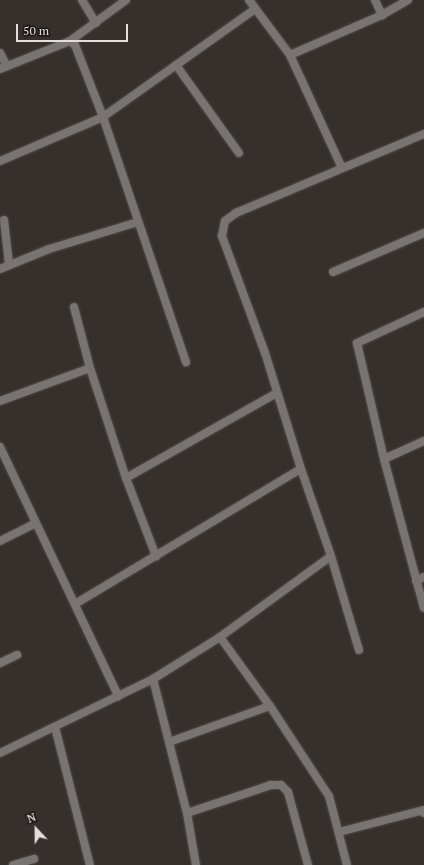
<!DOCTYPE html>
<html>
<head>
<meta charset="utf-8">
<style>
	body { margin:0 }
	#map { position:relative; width:424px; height:865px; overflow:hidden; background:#36302d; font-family:"PT Serif",serif }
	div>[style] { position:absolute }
	.roads { filter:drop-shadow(0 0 1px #524c49) drop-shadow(0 0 1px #524c49) }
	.minor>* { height:8px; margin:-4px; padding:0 4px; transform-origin:4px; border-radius:4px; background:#777472 }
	span { translate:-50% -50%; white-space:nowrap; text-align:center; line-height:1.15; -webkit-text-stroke:3px #1b1817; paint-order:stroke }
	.north { position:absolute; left:16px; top:809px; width:40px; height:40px; -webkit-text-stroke:3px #1b1817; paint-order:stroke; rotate:338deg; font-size:11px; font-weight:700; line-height:16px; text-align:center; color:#e2dedc }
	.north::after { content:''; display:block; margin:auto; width:14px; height:18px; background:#e2dedc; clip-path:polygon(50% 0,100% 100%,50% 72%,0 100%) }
	.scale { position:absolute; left:16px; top:24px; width:112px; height:18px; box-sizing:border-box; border:2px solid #e2dedc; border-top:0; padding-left:5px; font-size:12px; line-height:14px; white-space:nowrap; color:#e2dedc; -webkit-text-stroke:3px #1b1817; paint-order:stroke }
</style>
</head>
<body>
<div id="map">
	<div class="roads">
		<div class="minor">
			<div style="left:82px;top:0;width:27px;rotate:59deg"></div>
			<div style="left:249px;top:0;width:69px;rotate:53.3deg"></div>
			<div style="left:290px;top:55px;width:124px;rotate:65.3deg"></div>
			<div style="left:375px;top:0;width:17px;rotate:65deg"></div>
			<div style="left:70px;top:41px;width:6px;rotate:39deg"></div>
			<div style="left:75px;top:45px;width:77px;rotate:68.7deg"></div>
			<div style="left:103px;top:117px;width:259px;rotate:71.3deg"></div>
			<div style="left:0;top:53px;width:15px;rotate:62deg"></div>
			<div style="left:290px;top:55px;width:100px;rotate:-23.5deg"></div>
			<div style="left:382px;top:15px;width:30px;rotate:-30deg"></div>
			<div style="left:176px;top:65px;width:108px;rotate:54.4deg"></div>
			<div style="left:0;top:69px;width:75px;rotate:-21.8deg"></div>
			<div style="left:70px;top:41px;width:69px;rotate:-36.2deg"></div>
			<div style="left:0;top:161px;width:112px;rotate:-23.1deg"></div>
			<div style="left:103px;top:117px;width:186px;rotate:-35.4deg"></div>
			<div style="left:4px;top:220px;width:44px;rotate:83.5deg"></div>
			<div style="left:0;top:269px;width:53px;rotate:-22.2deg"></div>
			<div style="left:49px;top:249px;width:93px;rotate:-16.9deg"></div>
			<div style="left:333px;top:272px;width:99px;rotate:-23.2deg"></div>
			<div style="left:74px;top:307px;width:63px;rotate:75.3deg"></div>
			<div style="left:90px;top:368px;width:116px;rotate:71.9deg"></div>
			<div style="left:126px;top:478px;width:84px;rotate:69deg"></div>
			<div style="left:424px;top:312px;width:74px;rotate:155.2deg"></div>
			<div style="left:357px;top:343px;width:119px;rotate:76.9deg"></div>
			<div style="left:384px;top:459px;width:154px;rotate:75deg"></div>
			<div style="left:0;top:401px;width:96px;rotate:-20.1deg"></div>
			<div style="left:0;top:447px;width:276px;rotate:64.6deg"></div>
			<div style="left:384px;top:459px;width:44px;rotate:-24.2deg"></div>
			<div style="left:126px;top:478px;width:173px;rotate:-29.4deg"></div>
			<div style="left:0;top:541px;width:40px;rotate:-26.6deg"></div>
			<div style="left:416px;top:581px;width:9px;rotate:-27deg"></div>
			<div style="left:75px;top:604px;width:263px;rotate:-30.9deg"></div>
			<div style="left:220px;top:637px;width:85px;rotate:54.1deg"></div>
			<div style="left:270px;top:706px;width:108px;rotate:56.8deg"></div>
			<div style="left:329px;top:796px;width:71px;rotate:75.4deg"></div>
			<div style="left:359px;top:650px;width:98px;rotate:-106.6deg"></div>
			<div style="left:331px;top:556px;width:92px;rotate:-109deg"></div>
			<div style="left:301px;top:469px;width:121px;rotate:-107.2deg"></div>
			<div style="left:265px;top:353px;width:125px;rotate:-110.2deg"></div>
			<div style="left:222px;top:236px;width:15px;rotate:-79deg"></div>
			<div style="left:225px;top:221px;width:14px;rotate:-36deg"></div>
			<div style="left:236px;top:213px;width:204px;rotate:-22.8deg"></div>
			<div style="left:0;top:663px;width:19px;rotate:-25deg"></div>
			<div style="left:153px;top:679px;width:138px;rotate:75.8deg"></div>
			<div style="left:187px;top:813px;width:53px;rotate:80.2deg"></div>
			<div style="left:55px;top:727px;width:142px;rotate:75.8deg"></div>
			<div style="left:169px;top:742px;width:107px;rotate:-19.6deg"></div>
			<div style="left:0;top:753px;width:170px;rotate:-25.8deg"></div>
			<div style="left:153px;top:679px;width:79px;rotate:-32.1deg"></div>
			<div style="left:220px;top:637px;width:137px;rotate:-36.1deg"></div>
			<div style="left:187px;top:813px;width:89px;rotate:-18.4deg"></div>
			<div style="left:271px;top:785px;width:10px"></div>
			<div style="left:281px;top:785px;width:10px;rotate:45deg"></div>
			<div style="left:288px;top:792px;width:76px;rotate:74.7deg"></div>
			<div style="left:339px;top:832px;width:88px;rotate:-14.5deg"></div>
			<div style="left:424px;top:810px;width:3px;rotate:90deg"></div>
			<div style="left:13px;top:865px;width:22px;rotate:-16deg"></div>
		</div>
	</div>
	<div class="north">N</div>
	<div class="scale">50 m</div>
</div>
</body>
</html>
